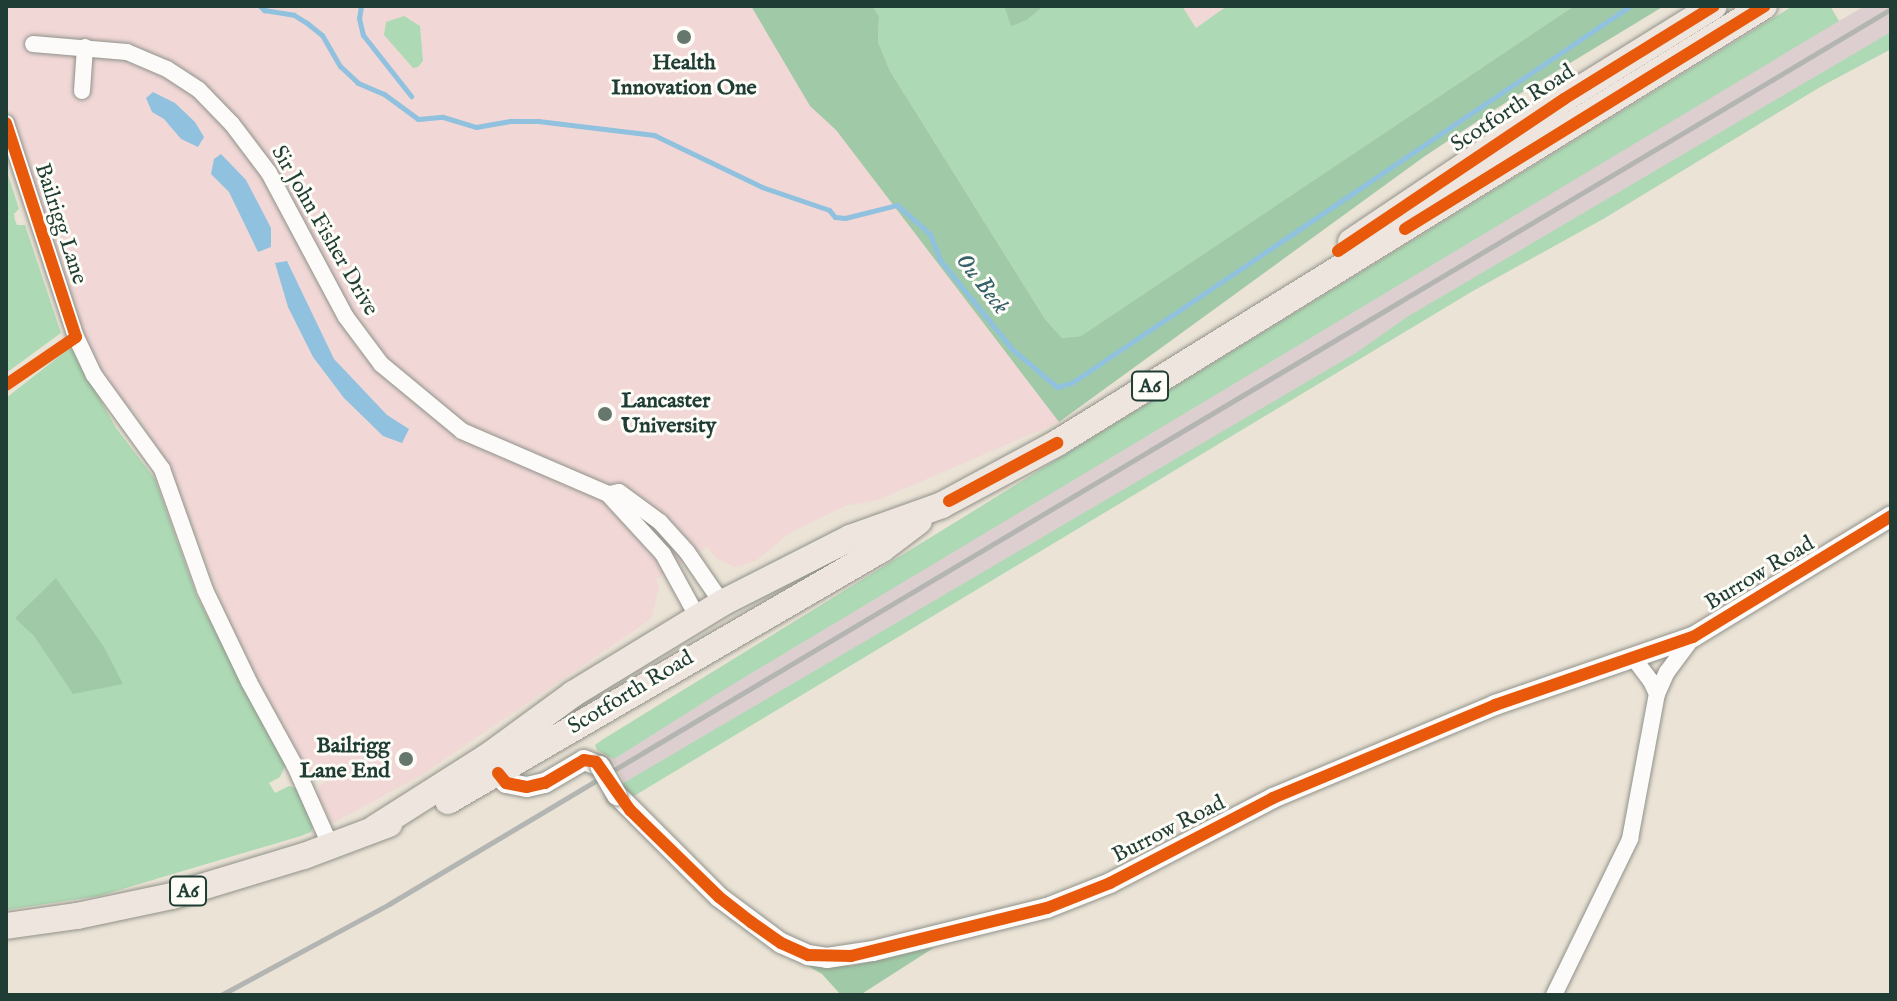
<!DOCTYPE html>
<html>
<head>
<meta charset="utf-8">
<style>
	body { margin:0 }
	#map { position:relative; width:1897px; height:1001px; overflow:hidden; background:#ebe3d6; font-family:"IM FELL English",serif }
	div>[style] { position:absolute }
	.built>* { inset:0; background:#f1d8d7 }
	.industrial>* { inset:0; background:#ddcecf }
	.green>* { inset:0; background:#addab4 }
	.forest>* { inset:0; background:#a0caa7 }
	.water>* { inset:0; background:#90c1de }
	.stream>* { height:5px; margin:-2.5px; padding:0 2.5px; transform-origin:2.5px; border-radius:2.5px; background:#90c1de }
	.roads { filter:drop-shadow(0 0 2px #90928a) drop-shadow(0 0 2px #90928a) }
	.minor>* { height:16px; margin:-8px; padding:0 8px; transform-origin:8px; border-radius:8px; background:#fcfbf9 }
	.tertiary>* { height:20px; margin:-10px; padding:0 10px; transform-origin:10px; border-radius:10px; background:#fcfbf9 }
	.primary>* { height:26px; margin:-13px; padding:0 13px; transform-origin:13px; border-radius:13px; background:#eee6de }
	.rail>* { height:5px; margin:-2.5px; padding:0 2.5px; transform-origin:2.5px; border-radius:2.5px; background:#b3b5b2 }
	.bridges { filter:drop-shadow(0 0 2px #90928a) drop-shadow(0 0 2px #90928a) }
	.tertiary-bridge>* { height:20px; margin:-10px; padding:0 10px; transform-origin:10px; border-radius:10px; background:#fcfbf9 }
	.cycleway>* { height:12px; margin:-6px; padding:0 6px; transform-origin:6px; border-radius:6px; background:#e8590c }
	.dots>* { width:22px; height:22px; translate:-50% -50%; box-sizing:border-box; border:4px solid #fdfcf7; border-radius:50% }
	span { translate:-50% -50%; white-space:nowrap; text-align:center; line-height:1.15; -webkit-text-stroke:6px #fdfcf7; paint-order:stroke }
	.shield-label span { padding:2px 6px; background:#fdfcf7; border:2px solid; border-radius:6px; -webkit-text-stroke-width:0 }
	.shield-label { font-size:20px; color:#1f3d34; font-weight:700 }
	.poi-label { font-size:22px; color:#1f3d34; font-weight:700 }
	.left { translate:0 -50%; text-align:left }
	.right { translate:-100% -50%; text-align:right }
	.street-label { font-size:22px; color:#1f3d34 }
	.water-label { font-size:24px; color:#356068; font-style:italic }
	.frame { position:absolute; inset:0; border:8px solid #1f3d34; pointer-events:none }
</style>
</head>
<body>
<div id="map">
	<div class="built">
		<div style="clip-path:polygon(6px 6px,1664px 6px,1511px 99px,1425px 156px,1059px 422px,878px 500px,845px 506px,790px 533px,757px 560px,744px 565px,735px 567px,716px 558px,707px 547px,656px 579px,659px 586px,652px 617px,647px 622px,420px 776px,335px 822px,332px 822px,317px 794px,319px 786px,333px 777px,329px 767px,317px 772px,306px 770px,234px 634px,168px 465px,133px 409px,123px 407px,85px 338px,6px 101px)"></div>
	</div>
	<div class="industrial">
		<div style="clip-path:polygon(1793px 6px,1830px 6px,1839px 21px,1865px 6px,1891px 6px,1891px 49px,1820px 87px,1603px 219px,1471px 292px,632px 796px,602px 740px)"></div>
	</div>
	<div class="green">
		<div style="clip-path:polygon(872px 6px,1004px 6px,1011px 25px,1027px 20px,1044px 6px,1182px 6px,1196px 28px,1227px 6px,1574px 6px,1081px 336px,1062px 338px,1045px 319px,890px 71px,878px 42px,879px 16px)"></div>
		<div style="clip-path:polygon(1793px 6px,1830px 6px,1839px 21px,725px 689px,614px 759px,597px 750px,595px 745px,602px 740px)"></div>
		<div style="clip-path:polygon(404px 16px,420px 26px,423px 61px,418px 67px,413px 68px,384px 35px,386px 22px)"></div>
		<div style="clip-path:polygon(1891px 32px,1891px 49px,1820px 87px,1603px 219px,1471px 292px,629px 799px,622px 784px,1356px 353px,1407px 317px)"></div>
		<div style="clip-path:polygon(6px 169px,19px 209px,14px 214px,15px 220px,17px 225px,25px 225px,61px 333px,6px 373px)"></div>
		<div style="clip-path:polygon(71px 347px,116px 428px,155px 479px,197px 597px,286px 764px,280px 777px,269px 783px,275px 793px,289px 786px,301px 790px,314px 824px,311px 832px,301px 836px,99px 896px,6px 910px,6px 398px)"></div>
	</div>
	<div class="forest">
		<div style="clip-path:polygon(751px 6px,872px 6px,879px 16px,878px 42px,890px 71px,1045px 319px,1062px 338px,1081px 336px,1574px 6px,1664px 6px,1511px 99px,1425px 156px,1059px 422px,836px 130px,810px 106px)"></div>
		<div style="clip-path:polygon(1004px 6px,1044px 6px,1027px 20px,1011px 26px)"></div>
		<div style="clip-path:polygon(56px 578px,104px 647px,123px 684px,73px 694px,34px 636px,15px 618px)"></div>
		<div style="clip-path:polygon(935px 947px,860px 995px,841px 995px,822px 974px,801px 962px,851px 966px)"></div>
	</div>
	<div class="water">
		<div style="clip-path:polygon(153px 92px,175px 103px,195px 122px,204px 137px,198px 147px,181px 139px,164px 119px,152px 112px,146px 98px)"></div>
		<div style="clip-path:polygon(221px 154px,246px 180px,271px 228px,271px 247px,258px 252px,229px 192px,211px 174px,214px 159px)"></div>
		<div style="clip-path:polygon(287px 261px,334px 359px,387px 415px,409px 429px,402px 443px,383px 436px,344px 398px,313px 357px,288px 307px,275px 263px)"></div>
	</div>
	<div class="stream">
		<div style="left:260px;top:6px;width:6px;rotate:45deg"></div>
		<div style="left:264px;top:10px;width:30px;rotate:9deg"></div>
		<div style="left:294px;top:15px;width:15px;rotate:32deg"></div>
		<div style="left:307px;top:23px;width:19px;rotate:39deg"></div>
		<div style="left:322px;top:35px;width:36px;rotate:60deg"></div>
		<div style="left:340px;top:66px;width:25px;rotate:43deg"></div>
		<div style="left:358px;top:83px;width:28px;rotate:23deg"></div>
		<div style="left:384px;top:94px;width:42px;rotate:36.3deg"></div>
		<div style="left:418px;top:119px;width:25px;rotate:-5deg"></div>
		<div style="left:443px;top:117px;width:34px;rotate:17deg"></div>
		<div style="left:476px;top:127px;width:36px;rotate:-10deg"></div>
		<div style="left:511px;top:121px;width:27px"></div>
		<div style="left:538px;top:121px;width:117px;rotate:6.9deg"></div>
		<div style="left:654px;top:135px;width:120px;rotate:25.7deg"></div>
		<div style="left:762px;top:187px;width:71px;rotate:18.9deg"></div>
		<div style="left:829px;top:210px;width:9px;rotate:49deg"></div>
		<div style="left:835px;top:217px;width:10px;rotate:6deg"></div>
		<div style="left:845px;top:218px;width:54px;rotate:-14deg"></div>
		<div style="left:897px;top:205px;width:44px;rotate:41.3deg"></div>
		<div style="left:930px;top:234px;width:28px;rotate:69deg"></div>
		<div style="left:940px;top:260px;width:114px;rotate:51deg"></div>
		<div style="left:1012px;top:349px;width:59px;rotate:40.2deg"></div>
		<div style="left:1057px;top:387px;width:17px;rotate:-17deg"></div>
		<div style="left:1073px;top:382px;width:672px;rotate:-34.02deg"></div>
		<div style="left:361px;top:6px;width:12px;rotate:99deg"></div>
		<div style="left:359px;top:18px;width:17px;rotate:77deg"></div>
		<div style="left:363px;top:35px;width:78px;rotate:51.8deg"></div>
	</div>
	<div class="roads">
		<div class="minor">
			<div style="left:33px;top:44px;width:94px;rotate:4.9deg"></div>
			<div style="left:127px;top:52px;width:43px;rotate:23deg"></div>
			<div style="left:167px;top:69px;width:38px;rotate:33deg"></div>
			<div style="left:199px;top:90px;width:47px;rotate:45.9deg"></div>
			<div style="left:232px;top:124px;width:61px;rotate:52.9deg"></div>
			<div style="left:269px;top:173px;width:163px;rotate:61.9deg"></div>
			<div style="left:346px;top:317px;width:59px;rotate:53.3deg"></div>
			<div style="left:381px;top:364px;width:105px;rotate:39.6deg"></div>
			<div style="left:462px;top:431px;width:159px;rotate:23.3deg"></div>
			<div style="left:608px;top:494px;width:81px;rotate:47.5deg"></div>
			<div style="left:663px;top:554px;width:73px;rotate:61.3deg"></div>
			<div style="left:82px;top:91px;width:44px;rotate:-86.1deg"></div>
			<div style="left:6px;top:123px;width:225px;rotate:71.9deg"></div>
			<div style="left:76px;top:337px;width:42px;rotate:64.7deg"></div>
			<div style="left:94px;top:375px;width:116px;rotate:54.1deg"></div>
			<div style="left:162px;top:469px;width:128px;rotate:70.4deg"></div>
			<div style="left:205px;top:590px;width:102px;rotate:64.4deg"></div>
			<div style="left:249px;top:682px;width:96px;rotate:61.3deg"></div>
			<div style="left:295px;top:766px;width:89px;rotate:66deg"></div>
			<div style="left:609px;top:494px;width:10px;rotate:-11deg"></div>
			<div style="left:619px;top:492px;width:51px;rotate:36.2deg"></div>
			<div style="left:660px;top:522px;width:40px;rotate:48deg"></div>
			<div style="left:687px;top:552px;width:62px;rotate:55.5deg"></div>
			<div style="left:1635px;top:660px;width:26px;rotate:53deg"></div>
			<div style="left:1651px;top:681px;width:14px;rotate:65deg"></div>
			<div style="left:1554px;top:995px;width:174px;rotate:-64deg"></div>
			<div style="left:1630px;top:839px;width:147px;rotate:-79.5deg"></div>
			<div style="left:1657px;top:694px;width:24px;rotate:-66deg"></div>
			<div style="left:1667px;top:672px;width:44px;rotate:-53.4deg"></div>
		</div>
		<div class="tertiary">
			<div style="left:498px;top:773px;width:13px;rotate:51deg"></div>
			<div style="left:506px;top:783px;width:21px;rotate:11deg"></div>
			<div style="left:527px;top:787px;width:18px;rotate:-13deg"></div>
			<div style="left:545px;top:783px;width:45px;rotate:-30.5deg"></div>
			<div style="left:584px;top:760px;width:17px;rotate:21deg"></div>
			<div style="left:617px;top:795px;width:144px;rotate:45deg"></div>
			<div style="left:719px;top:897px;width:77px;rotate:36.6deg"></div>
			<div style="left:781px;top:943px;width:30px;rotate:24deg"></div>
			<div style="left:808px;top:955px;width:19px;rotate:9deg"></div>
			<div style="left:827px;top:958px;width:47px;rotate:-8.7deg"></div>
			<div style="left:873px;top:951px;width:179px;rotate:-13.9deg"></div>
			<div style="left:1047px;top:908px;width:68px;rotate:-21.6deg"></div>
			<div style="left:1110px;top:883px;width:184px;rotate:-27.5deg"></div>
			<div style="left:1273px;top:798px;width:241px;rotate:-22.7deg"></div>
			<div style="left:1495px;top:705px;width:209px;rotate:-19deg"></div>
			<div style="left:1693px;top:637px;width:232px;rotate:-31.4deg"></div>
		</div>
		<div class="primary">
			<div style="left:1351px;top:242px;width:257px;rotate:-33.9deg"></div>
			<div style="left:1564px;top:99px;width:176px;rotate:-31.8deg"></div>
			<div style="left:448px;top:801px;width:502px;rotate:-30.14deg"></div>
			<div style="left:882px;top:549px;width:46px;rotate:-37.1deg"></div>
			<div style="left:375px;top:828px;width:133px;rotate:-32.4deg"></div>
			<div style="left:487px;top:757px;width:107px;rotate:-36.2deg"></div>
			<div style="left:573px;top:694px;width:175px;rotate:-31.4deg"></div>
			<div style="left:722px;top:603px;width:144px;rotate:-26.9deg"></div>
			<div style="left:850px;top:538px;width:98px;rotate:-19.7deg"></div>
			<div style="left:942px;top:505px;width:131px;rotate:-28.3deg"></div>
			<div style="left:1057px;top:443px;width:831px;rotate:-31.72deg"></div>
			<div style="left:6px;top:926px;width:72px;rotate:-8deg"></div>
			<div style="left:77px;top:916px;width:97px;rotate:-11.9deg"></div>
			<div style="left:172px;top:896px;width:138px;rotate:-16.9deg"></div>
			<div style="left:304px;top:856px;width:91px;rotate:-20.6deg"></div>
		</div>
	</div>
	<div class="rail">
		<div style="left:221px;top:995px;width:191px;rotate:-28.4deg"></div>
		<div style="left:389px;top:904px;width:1748px;rotate:-30.79deg"></div>
	</div>
	<div class="bridges">
		<div class="tertiary-bridge">
			<div style="left:600px;top:766px;width:34px;rotate:60deg"></div>
		</div>
	</div>
	<div class="cycleway">
		<div style="left:6px;top:123px;width:225px;rotate:71.9deg"></div>
		<div style="left:76px;top:337px;width:85px;rotate:145.6deg"></div>
		<div style="left:1405px;top:229px;width:423px;rotate:-31.8deg"></div>
		<div style="left:1338px;top:251px;width:272px;rotate:-33.9deg"></div>
		<div style="left:1564px;top:99px;width:176px;rotate:-31.8deg"></div>
		<div style="left:949px;top:501px;width:123px;rotate:-28.2deg"></div>
		<div style="left:498px;top:773px;width:13px;rotate:51deg"></div>
		<div style="left:506px;top:783px;width:21px;rotate:11deg"></div>
		<div style="left:527px;top:787px;width:18px;rotate:-13deg"></div>
		<div style="left:545px;top:783px;width:45px;rotate:-30.5deg"></div>
		<div style="left:584px;top:760px;width:12px;rotate:9deg"></div>
		<div style="left:596px;top:762px;width:59px;rotate:54.7deg"></div>
		<div style="left:630px;top:810px;width:124px;rotate:44.3deg"></div>
		<div style="left:719px;top:897px;width:41px;rotate:38deg"></div>
		<div style="left:751px;top:922px;width:37px;rotate:35deg"></div>
		<div style="left:781px;top:943px;width:30px;rotate:24deg"></div>
		<div style="left:808px;top:955px;width:43px;rotate:1.3deg"></div>
		<div style="left:851px;top:956px;width:202px;rotate:-13.8deg"></div>
		<div style="left:1047px;top:908px;width:68px;rotate:-21.6deg"></div>
		<div style="left:1110px;top:883px;width:184px;rotate:-27.5deg"></div>
		<div style="left:1273px;top:798px;width:241px;rotate:-22.7deg"></div>
		<div style="left:1495px;top:705px;width:209px;rotate:-19deg"></div>
		<div style="left:1693px;top:637px;width:232px;rotate:-31.4deg"></div>
	</div>
	<div class="dots">
		<div style="left:684px;top:37px;background:#66776d"></div>
		<div style="left:605px;top:414px;background:#66776d"></div>
		<div style="left:406px;top:759px;background:#66776d"></div>
	</div>
	<div class="shield-label">
		<span style="left:1150px;top:386px">A6</span>
		<span style="left:188px;top:891px">A6</span>
	</div>
	<div class="poi-label">
		<span style="left:684px;top:76px">Health<br>Innovation One</span>
		<span class="left" style="left:621px;top:414px">Lancaster<br>University</span>
		<span class="right" style="left:390px;top:759px">Bailrigg<br>Lane End</span>
	</div>
	<div class="street-label">
		<span style="left:1513px;top:109px;rotate:-33deg">Scotforth Road</span>
		<span style="left:60px;top:224px;rotate:72deg">Bailrigg Lane</span>
		<span style="left:324px;top:231px;rotate:60deg">Sir John Fisher Drive</span>
		<span style="left:1760px;top:574px;rotate:-31deg">Burrow Road</span>
		<span style="left:631px;top:693px;rotate:-31deg">Scotforth Road</span>
		<span style="left:1169px;top:830px;rotate:-27deg">Burrow Road</span>
	</div>
	<div class="water-label">
		<span style="left:982px;top:284px;rotate:52deg">Ou Beck</span>
	</div>
	<div class="frame"></div>
</div>
</body>
</html>
